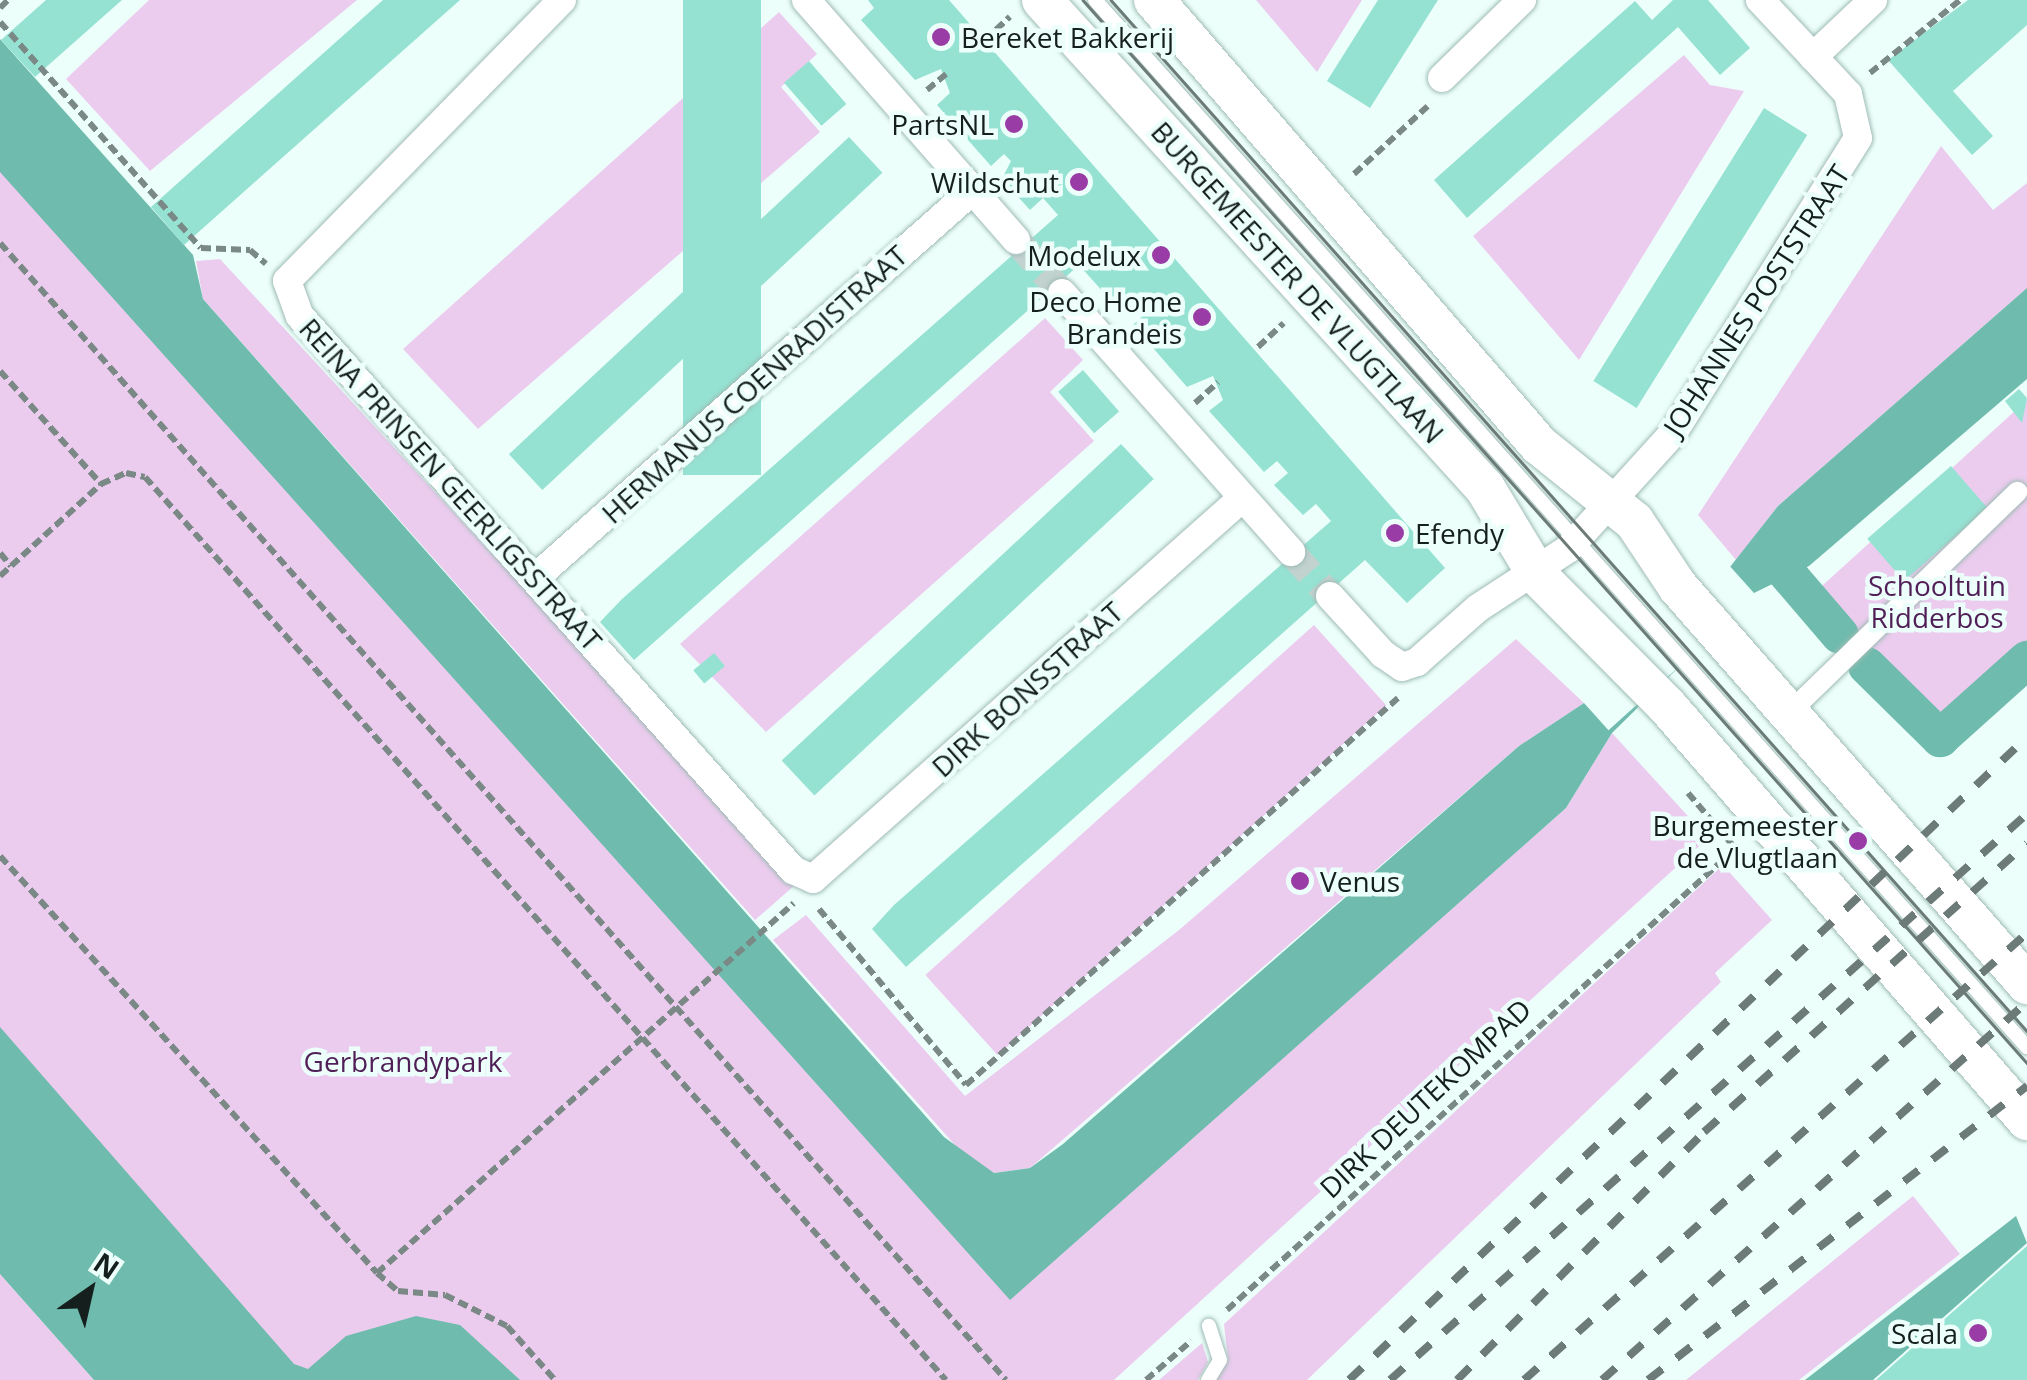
<!DOCTYPE html>
<html>
<head>
<meta charset="utf-8">
<style>
	body { margin:0 }
	#map { position:relative; width:2027px; height:1380px; overflow:hidden; background:#edfffb; font-family:"Open Sans",sans-serif }
	div>[style] { position:absolute }
	.green>* { inset:0; background:#ebccee; transform-origin:0 0 }
	.water>* { inset:0; background:#6fbbad }
	.pier>* { inset:0; background:#edfffb; transform-origin:0 0 }
	.canal>* { height:38px; margin:-19px; padding:0 19px; transform-origin:19px; border-radius:19px; background:#6fbbad }
	.building>* { inset:0; background:#95e2d3; transform-origin:0 0 }
	.minor-tunnel>* { height:28px; margin-top:-14px; transform-origin:0; background:repeating-linear-gradient(90deg,#c2d2cf 0 28px,transparent 0 42px) }
	.path>* { height:6px; margin-top:-3px; transform-origin:0; background:repeating-linear-gradient(90deg,#7b8986 0 10px,transparent 0 15px) }
	.roads { filter:drop-shadow(0 0 2px #9fbbb5) drop-shadow(0 0 2px #9fbbb5) }
	.service>* { height:14px; margin:-7px; padding:0 7px; transform-origin:7px; border-radius:7px; background:#fff }
	.pedestrian>* { height:20px; margin:-10px; padding:0 10px; transform-origin:10px; border-radius:10px; background:#fff }
	.minor>* { height:28px; margin:-14px; padding:0 14px; transform-origin:14px; border-radius:14px; background:#fff }
	.secondary>* { height:40px; margin:-20px; padding:0 20px; transform-origin:20px; border-radius:20px; background:#fff }
	.tram>* { height:2.5px; margin:-1.25px; padding:0 1.25px; transform-origin:1.25px; border-radius:1.25px; background:#6d7b78 }
	.rail>* { height:8px; margin-top:-4px; transform-origin:0; background:repeating-linear-gradient(90deg,#6d7b78 0 18px,transparent 0 36px) }
	.dots>* { width:28px; height:28px; translate:-50% -50%; box-sizing:border-box; border:5px solid #edfffb; border-radius:50% }
	span { translate:-50% -50%; white-space:nowrap; text-align:center; line-height:1.15; -webkit-text-stroke:9px #edfffb; paint-order:stroke }
	.poi-label { font-size:28px; color:#15201e }
	.left { translate:0 -50%; text-align:left }
	.right { translate:-100% -50%; text-align:right }
	.street-label { font-size:28px; color:#15201e }
	.park-label { font-size:28px; color:#511f57 }
	.north { position:absolute; left:40px; top:1240px; width:100px; height:100px; -webkit-text-stroke:8px #edfffb; paint-order:stroke; rotate:34deg; font-size:28px; font-weight:700; line-height:40px; text-align:center; color:#15201e }
	.north::after { content:''; display:block; margin:auto; width:35px; height:45px; background:#15201e; clip-path:polygon(50% 0,100% 100%,50% 72%,0 100%) }
</style>
</head>
<body>
<div id="map">
	<div class="green">
		<div style="clip-path:polygon(149px 0,357px 0,150px 171px,66px 79px)"></div>
		<div style="clip-path:polygon(1256px 0,1362px 0,1317px 72px)"></div>
		<div style="clip-path:polygon(779px 12px,817px 54px,781px 87px,820px 132px,478px 429px,403px 349px)"></div>
		<div style="clip-path:polygon(1684px 55px,1710px 85px,1744px 91px,1579px 360px,1473px 236px)"></div>
		<div style="clip-path:polygon(1941px 146px,1993px 210px,2027px 183px,2027px 288px,1778px 506px,1736px 560px,1698px 515px)"></div>
		<div style="clip-path:polygon(0 148px,1019px 1291px,1566px 808px,1612px 733px,1708px 838px,1114px 1380px,270px 1380px,0 1073px)"></div>
		<div style="clip-path:polygon(220px 259px,555px 622px,795px 885px,755px 920px,203px 299px,196px 261px)"></div>
		<div style="clip-path:polygon(1045px 318px,1083px 360px,1050px 392px,1094px 441px,766px 732px,680px 644px)"></div>
		<div style="clip-path:polygon(2027px 400px,2027px 649px,1934px 733px,1813px 594px)"></div>
		<div style="left:1314px;top:625px;width:108px;height:523px;rotate:48deg"></div>
		<div style="clip-path:polygon(1516px 639px,1584px 703px,1519px 746px,1030px 1168px,994px 1173px,970px 1162px,773px 940px,806px 915px,965px 1096px,1179px 930px)"></div>
		<div style="clip-path:polygon(1723px 865px,1772px 920px,1715px 973px,1721px 982px,1307px 1380px,1215px 1380px,1228px 1360px,1224px 1324px)"></div>
		<div style="clip-path:polygon(1913px 1196px,1960px 1254px,1799px 1380px,1686px 1380px)"></div>
		<div style="clip-path:polygon(0 1274px,94px 1380px,0 1380px)"></div>
		<div style="clip-path:polygon(1202px 1343px,1208px 1362px,1198px 1380px,1159px 1380px)"></div>
	</div>
	<div class="water">
		<div style="clip-path:polygon(0 39px,193px 255px,203px 299px,944px 1137px,994px 1173px,1030px 1168px,1063px 1144px,1519px 746px,1584px 703px,1730px 567px,1778px 506px,2027px 288px,2027px 379px,1809px 566px,1754px 593px,1612px 733px,1566px 808px,1010px 1300px,0 172px)"></div>
		<div style="clip-path:polygon(0 1027px,294px 1364px,308px 1369px,346px 1336px,416px 1316px,460px 1325px,520px 1380px,94px 1380px,0 1274px)"></div>
		<div style="clip-path:polygon(2016px 1216px,2027px 1243px,1873px 1380px,1805px 1380px)"></div>
	</div>
	<div class="pier">
		<div style="left:1727px;top:563px;width:45px;height:200px;rotate:48deg"></div>
	</div>
	<div class="canal">
		<div style="left:1780px;top:565px;width:92px;rotate:49.4deg"></div>
		<div style="left:1867px;top:666px;width:103px;rotate:44.6deg"></div>
		<div style="left:1940px;top:738px;width:117px;rotate:-41.9deg"></div>
	</div>
	<div class="building">
		<div style="clip-path:polygon(46px 0,122px 0,35px 77px,1px 40px)"></div>
		<div style="clip-path:polygon(383px 0,460px 0,184px 245px,151px 207px)"></div>
		<div style="left:683px;top:0;width:78px;height:475px"></div>
		<div style="clip-path:polygon(868px 0,949px 0,1445px 568px,1407px 603px,1365px 560px,906px 967px,872px 929px,894px 905px,1331px 521px,1316px 504px,1303px 515px,1274px 485px,1288px 473px,1277px 461px,1264px 472px,1209px 411px,1223px 400px,1213px 376px,1187px 387px,1133px 325px,1146px 313px,1135px 301px,1122px 313px,1079px 265px,634px 660px,600px 622px,622px 599px,1058px 215px,1043px 198px,1030px 210px,1002px 179px,1011px 161px,1004px 154px,991px 166px,937px 105px,950px 93px,941px 69px,915px 80px,861px 20px,874px 8px)"></div>
		<div style="clip-path:polygon(1378px 0,1438px 0,1370px 108px,1327px 81px)"></div>
		<div style="clip-path:polygon(1673px 0,1708px 0,1750px 48px,1720px 75px,1678px 27px,1467px 218px,1434px 180px,1635px 1px,1652px 20px)"></div>
		<div style="clip-path:polygon(1968px 0,2027px 0,2027px 25px,1953px 91px,1993px 136px,1972px 155px,1888px 60px)"></div>
		<div style="left:809px;top:61px;width:57px;height:33px;rotate:49deg"></div>
		<div style="left:1764px;top:108px;width:51px;height:322px;rotate:32deg"></div>
		<div style="left:849px;top:137px;width:49px;height:465px;rotate:47deg"></div>
		<div style="left:1083px;top:370px;width:55px;height:33px;rotate:49deg"></div>
		<div style="clip-path:polygon(2019px 389px,2027px 398px,2022px 423px,2005px 401px)"></div>
		<div style="left:1121px;top:444px;width:48px;height:464px;rotate:47deg"></div>
		<div style="left:1951px;top:466px;width:56px;height:111px;rotate:49deg"></div>
		<div style="left:714px;top:653px;width:17px;height:27px;rotate:50deg"></div>
		<div style="clip-path:polygon(2027px 1246px,2027px 1380px,1876px 1380px,1983px 1285px)"></div>
	</div>
	<div class="minor-tunnel">
		<div style="left:1016px;top:240px;width:70px;rotate:49deg"></div>
		<div style="left:1291px;top:552px;width:59px;rotate:48.4deg"></div>
	</div>
	<div class="path">
		<div style="left:0;top:8px;width:11px;rotate:-45deg"></div>
		<div style="left:0;top:22px;width:302px;rotate:48.4deg"></div>
		<div style="left:201px;top:248px;width:49px;rotate:2.3deg"></div>
		<div style="left:250px;top:250px;width:21px;rotate:41deg"></div>
		<div style="left:985px;top:40px;width:34px;rotate:-43deg"></div>
		<div style="left:1870px;top:73px;width:116px;rotate:-39deg"></div>
		<div style="left:927px;top:90px;width:25px;rotate:-40deg"></div>
		<div style="left:1354px;top:174px;width:100px;rotate:-42.6deg"></div>
		<div style="left:0;top:243px;width:1518px;rotate:48.5deg"></div>
		<div style="left:1258px;top:347px;width:35px;rotate:-43deg"></div>
		<div style="left:0;top:371px;width:152px;rotate:48.2deg"></div>
		<div style="left:1195px;top:403px;width:31px;rotate:-42deg"></div>
		<div style="left:0;top:553px;width:17px;rotate:50deg"></div>
		<div style="left:0;top:576px;width:137px;rotate:-42.3deg"></div>
		<div style="left:101px;top:484px;width:27px;rotate:-24deg"></div>
		<div style="left:126px;top:473px;width:19px;rotate:12deg"></div>
		<div style="left:145px;top:477px;width:1207px;rotate:48.43deg"></div>
		<div style="left:1688px;top:793px;width:83px;rotate:49.4deg"></div>
		<div style="left:0;top:856px;width:562px;rotate:47.88deg"></div>
		<div style="left:377px;top:1273px;width:28px;rotate:41deg"></div>
		<div style="left:398px;top:1291px;width:47px;rotate:4.9deg"></div>
		<div style="left:445px;top:1295px;width:69px;rotate:26.6deg"></div>
		<div style="left:507px;top:1326px;width:72px;rotate:48.4deg"></div>
		<div style="left:819px;top:909px;width:229px;rotate:50.1deg"></div>
		<div style="left:966px;top:1085px;width:580px;rotate:-41.86deg"></div>
		<div style="left:377px;top:1273px;width:557px;rotate:-41.58deg"></div>
		<div style="left:1227px;top:1310px;width:686px;rotate:-42.22deg"></div>
		<div style="left:1146px;top:1380px;width:60px;rotate:-40.9deg"></div>
	</div>
	<div class="roads">
		<div class="service">
			<div style="left:1095px;top:0;width:1402px;rotate:48.33deg"></div>
			<div style="left:1208px;top:1380px;width:23px;rotate:-59deg"></div>
			<div style="left:1220px;top:1360px;width:36px;rotate:-108deg"></div>
		</div>
		<div class="pedestrian">
			<div style="left:1789px;top:713px;width:318px;rotate:-44.1deg"></div>
		</div>
		<div class="minor">
			<div style="left:562px;top:0;width:393px;rotate:134.4deg"></div>
			<div style="left:287px;top:281px;width:37px;rotate:70deg"></div>
			<div style="left:300px;top:316px;width:742px;rotate:48.33deg"></div>
			<div style="left:793px;top:870px;width:22px;rotate:24deg"></div>
			<div style="left:813px;top:879px;width:572px;rotate:-41.6deg"></div>
			<div style="left:806px;top:0;width:319px;rotate:48.8deg"></div>
			<div style="left:1813px;top:57px;width:83px;rotate:-43.5deg"></div>
			<div style="left:1442px;top:78px;width:112px;rotate:-44.3deg"></div>
			<div style="left:1062px;top:293px;width:346px;rotate:48.5deg"></div>
			<div style="left:535px;top:578px;width:585px;rotate:-41.54deg"></div>
			<div style="left:1330px;top:596px;width:79px;rotate:47.6deg"></div>
			<div style="left:1383px;top:654px;width:23px;rotate:34deg"></div>
			<div style="left:1402px;top:667px;width:16px;rotate:-18deg"></div>
			<div style="left:1417px;top:662px;width:81px;rotate:-41.5deg"></div>
			<div style="left:1478px;top:608px;width:108px;rotate:-33.2deg"></div>
			<div style="left:1568px;top:549px;width:156px;rotate:-47.8deg"></div>
			<div style="left:1673px;top:433px;width:348px;rotate:-57.9deg"></div>
			<div style="left:1858px;top:138px;width:45px;rotate:-102.8deg"></div>
			<div style="left:1848px;top:94px;width:129px;rotate:-133.1deg"></div>
		</div>
		<div class="secondary">
			<div style="left:1042px;top:0;width:659px;rotate:47.77deg"></div>
			<div style="left:1485px;top:488px;width:103px;rotate:58.9deg"></div>
			<div style="left:1538px;top:576px;width:183px;rotate:45.2deg"></div>
			<div style="left:1667px;top:706px;width:549px;rotate:48.99deg"></div>
			<div style="left:1154px;top:0;width:588px;rotate:49.13deg"></div>
			<div style="left:1539px;top:445px;width:122px;rotate:38.7deg"></div>
			<div style="left:1634px;top:521px;width:79px;rotate:56.3deg"></div>
			<div style="left:1678px;top:587px;width:529px;rotate:48.68deg"></div>
		</div>
	</div>
	<div class="tram">
		<div style="left:1083px;top:0;width:1422px;rotate:48.39deg"></div>
		<div style="left:1111px;top:0;width:1379px;rotate:48.38deg"></div>
	</div>
	<div class="rail">
		<div style="left:1349px;top:1380px;width:934px;rotate:-43.48deg"></div>
		<div style="left:1390px;top:1380px;width:852px;rotate:-41.62deg"></div>
		<div style="left:1457px;top:1380px;width:350px;rotate:-45.1deg"></div>
		<div style="left:1704px;top:1132px;width:433px;rotate:-41.8deg"></div>
		<div style="left:1524px;top:1380px;width:673px;rotate:-41.63deg"></div>
		<div style="left:1602px;top:1380px;width:569px;rotate:-41.65deg"></div>
		<div style="left:1648px;top:1380px;width:480px;rotate:-37.8deg"></div>
	</div>
	<div class="dots">
		<div style="left:941px;top:37px;background:#9a3ca6"></div>
		<div style="left:1014px;top:124px;background:#9a3ca6"></div>
		<div style="left:1079px;top:182px;background:#9a3ca6"></div>
		<div style="left:1161px;top:255px;background:#9a3ca6"></div>
		<div style="left:1202px;top:317px;background:#9a3ca6"></div>
		<div style="left:1395px;top:533px;background:#9a3ca6"></div>
		<div style="left:1858px;top:841px;background:#9a3ca6"></div>
		<div style="left:1300px;top:881px;background:#9a3ca6"></div>
		<div style="left:1978px;top:1333px;background:#9a3ca6"></div>
	</div>
	<div class="poi-label">
		<span class="left" style="left:961px;top:37px">Bereket Bakkerij</span>
		<span class="right" style="left:994px;top:124px">PartsNL</span>
		<span class="right" style="left:1059px;top:182px">Wildschut</span>
		<span class="right" style="left:1141px;top:255px">Modelux</span>
		<span class="right" style="left:1182px;top:317px">Deco Home<br>Brandeis</span>
		<span class="left" style="left:1415px;top:533px">Efendy</span>
		<span class="right" style="left:1838px;top:841px">Burgemeester<br>de Vlugtlaan</span>
		<span class="left" style="left:1320px;top:881px">Venus</span>
		<span class="right" style="left:1958px;top:1333px">Scala</span>
	</div>
	<div class="street-label">
		<span style="left:1298px;top:282px;rotate:48deg">BURGEMEESTER DE VLUGTLAAN</span>
		<span style="left:1756px;top:300px;rotate:-57deg">JOHANNES POSTSTRAAT</span>
		<span style="left:754px;top:384px;rotate:-42deg">HERMANUS COENRADISTRAAT</span>
		<span style="left:451px;top:484px;rotate:48deg">REINA PRINSEN GEERLIGSSTRAAT</span>
		<span style="left:1027px;top:689px;rotate:-42deg">DIRK BONSSTRAAT</span>
		<span style="left:1425px;top:1098px;rotate:-43deg">DIRK DEUTEKOMPAD</span>
	</div>
	<div class="park-label">
		<span style="left:1937px;top:601px">Schooltuin<br>Ridderbos</span>
		<span style="left:403px;top:1061px">Gerbrandypark</span>
	</div>
	<div class="north">N</div>
</div>
</body>
</html>
